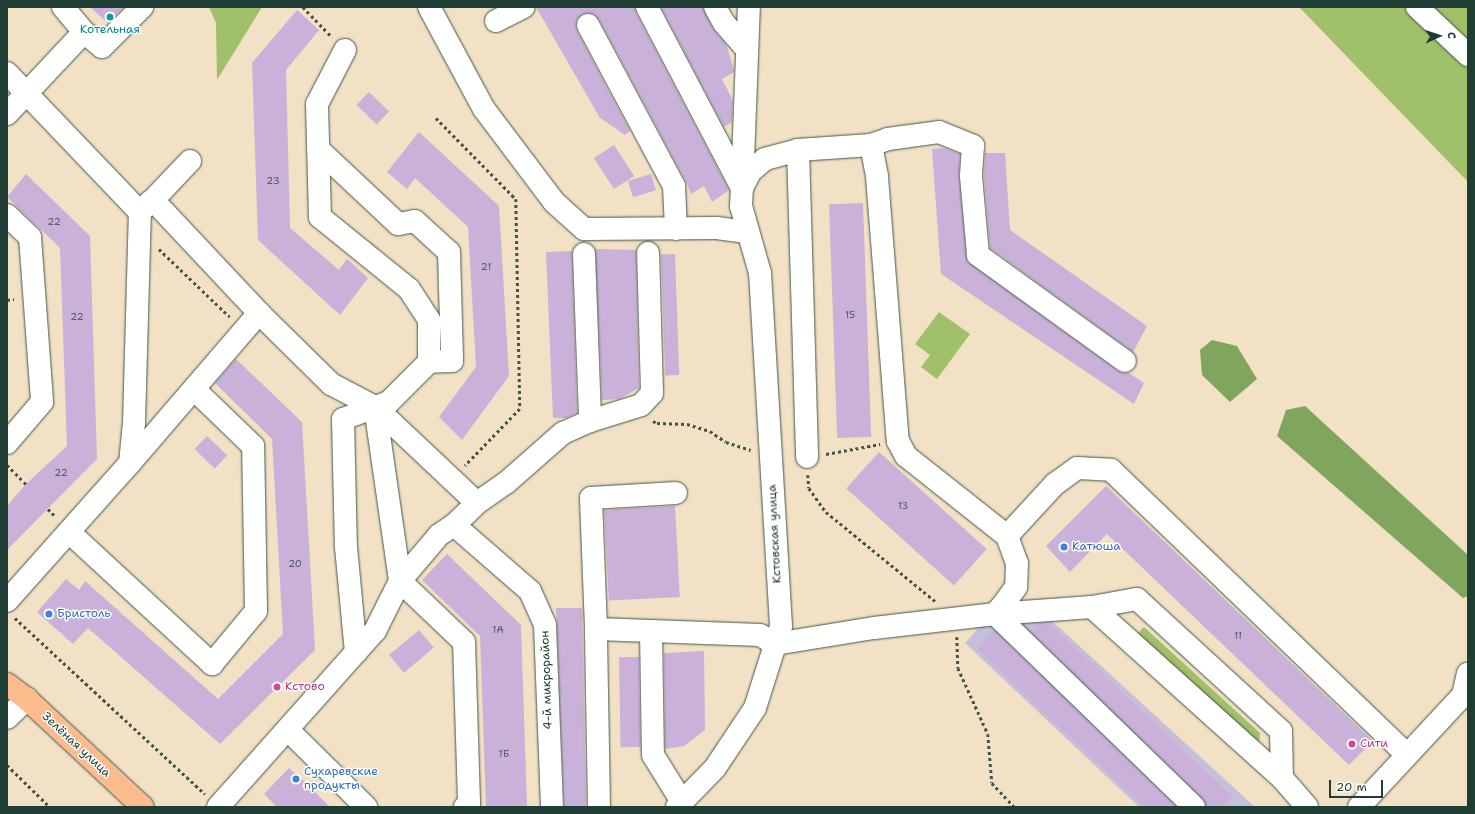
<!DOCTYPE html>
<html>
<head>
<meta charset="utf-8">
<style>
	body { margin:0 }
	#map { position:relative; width:1475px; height:814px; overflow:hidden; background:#f2e1c4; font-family:"Shantell Sans",sans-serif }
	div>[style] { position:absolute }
	.industrial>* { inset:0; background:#c5c0da }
	.green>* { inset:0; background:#a0c069 }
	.forest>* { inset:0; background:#80a65d }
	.building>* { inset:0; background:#c9b1d9; transform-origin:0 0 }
	.path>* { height:2.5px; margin-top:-1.25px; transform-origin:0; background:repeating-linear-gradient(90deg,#3f564a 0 3px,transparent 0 6px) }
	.roads { filter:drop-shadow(0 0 1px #3f564a) drop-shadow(0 0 1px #3f564a) }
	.minor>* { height:22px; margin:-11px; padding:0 11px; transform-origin:11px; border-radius:11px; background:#fff }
	.major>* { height:22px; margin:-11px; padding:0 11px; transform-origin:11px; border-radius:11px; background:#fbbb8c }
	.dots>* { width:11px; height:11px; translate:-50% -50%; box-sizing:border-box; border:2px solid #fff; border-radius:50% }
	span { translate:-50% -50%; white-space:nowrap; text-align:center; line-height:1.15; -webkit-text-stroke:3px #fff; paint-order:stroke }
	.number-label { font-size:10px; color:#4a5a5d }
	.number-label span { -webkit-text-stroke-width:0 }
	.culture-label { font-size:12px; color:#0d838f }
	.street-label { font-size:12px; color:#1f3d34 }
	.shop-label { font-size:12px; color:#366cbe }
	.left { translate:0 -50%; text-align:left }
	.hotel-label { font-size:12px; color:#b23c85 }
	.frame { position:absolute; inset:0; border:8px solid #1f3d34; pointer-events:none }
	.north { position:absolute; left:1419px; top:16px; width:40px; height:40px; -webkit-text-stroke:3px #fff; paint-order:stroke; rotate:87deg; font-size:11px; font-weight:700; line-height:16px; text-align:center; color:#1f3d34 }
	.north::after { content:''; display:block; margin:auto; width:14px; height:18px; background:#1f3d34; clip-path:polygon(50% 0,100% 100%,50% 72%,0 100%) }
	.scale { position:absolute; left:1329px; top:780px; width:54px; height:18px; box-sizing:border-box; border:2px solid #1f3d34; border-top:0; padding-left:5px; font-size:12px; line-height:14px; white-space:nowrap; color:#1f3d34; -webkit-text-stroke:3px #fff; paint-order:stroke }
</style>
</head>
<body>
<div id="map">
	<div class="industrial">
		<div style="clip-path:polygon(1051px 620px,1255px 807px,1139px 807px,965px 643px,983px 623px)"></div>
	</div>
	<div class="green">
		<div style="clip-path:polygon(209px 7px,262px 7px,217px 80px,216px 23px)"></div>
		<div style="clip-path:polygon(1299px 7px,1468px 7px,1468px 182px)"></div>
		<div style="clip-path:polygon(939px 312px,970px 334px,937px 379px,921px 367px,930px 355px,915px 344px)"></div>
		<div style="clip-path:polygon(1144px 627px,1260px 733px,1259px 747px,1134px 637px)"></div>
	</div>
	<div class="forest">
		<div style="clip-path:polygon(1212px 340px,1237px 346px,1257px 379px,1230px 402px,1202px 375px,1200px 350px)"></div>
		<div style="clip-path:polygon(1305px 406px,1468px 555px,1468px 596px,1463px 598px,1277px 436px,1286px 410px)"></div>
	</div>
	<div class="building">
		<div style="clip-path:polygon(90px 7px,124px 7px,108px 23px)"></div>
		<div style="clip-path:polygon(536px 7px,635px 7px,636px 13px,729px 190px,712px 202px,704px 186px,691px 194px,685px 180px,599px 19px,594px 14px,588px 13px,582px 14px,577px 19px,576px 25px,577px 31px,630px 131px,625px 135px,600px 118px)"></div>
		<div style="clip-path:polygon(661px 7px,703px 7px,713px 29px,726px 44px,734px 70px,734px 72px,722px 79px,733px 101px,732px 122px,724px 127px)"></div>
		<div style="clip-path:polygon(297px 10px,319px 30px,286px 70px,290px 228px,339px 270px,347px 259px,368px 278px,340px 315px,258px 240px,252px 63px)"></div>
		<div style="left:369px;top:92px;width:28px;height:18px;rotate:44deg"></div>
		<div style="clip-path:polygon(419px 132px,499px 206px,509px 376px,462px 440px,439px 417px,476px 367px,468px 227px,415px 178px,407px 189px,387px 172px)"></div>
		<div style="left:614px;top:145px;width:37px;height:24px;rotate:57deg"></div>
		<div style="clip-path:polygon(944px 148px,960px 154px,959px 177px,967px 261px,1118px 371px,1123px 373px,1129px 373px,1144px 383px,1134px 404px,941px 274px,932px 149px)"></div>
		<div style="clip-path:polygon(985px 153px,1005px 153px,1010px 230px,1147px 326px,1133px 352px,990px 248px,984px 176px)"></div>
		<div style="clip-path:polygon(26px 174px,90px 236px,97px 459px,7px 550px,7px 506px,26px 484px,67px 446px,60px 248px,7px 197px)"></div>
		<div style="left:651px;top:174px;width:17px;height:24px;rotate:73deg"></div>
		<div style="left:863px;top:203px;width:234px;height:34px;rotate:88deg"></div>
		<div style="clip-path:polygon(595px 249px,636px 250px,639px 388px,619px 399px,602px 400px)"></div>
		<div style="clip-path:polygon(572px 251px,577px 413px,566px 418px,553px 418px,546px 252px)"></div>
		<div style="left:675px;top:254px;width:121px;height:14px;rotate:88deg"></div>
		<div style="clip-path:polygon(236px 359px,302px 422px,315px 650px,220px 744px,88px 628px,73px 644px,37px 612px,66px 579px,79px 590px,85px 581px,218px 699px,283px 634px,272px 439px,215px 383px)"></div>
		<div style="left:207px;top:436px;width:28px;height:18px;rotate:44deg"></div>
		<div style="left:879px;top:452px;width:145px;height:49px;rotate:42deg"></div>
		<div style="clip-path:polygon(1106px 486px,1373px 741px,1349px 765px,1107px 534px,1070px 572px,1046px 546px)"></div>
		<div style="left:675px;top:506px;width:91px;height:71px;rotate:87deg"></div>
		<div style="clip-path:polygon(447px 554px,521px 625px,527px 807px,486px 807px,480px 636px,422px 580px)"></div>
		<div style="clip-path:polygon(556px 608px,582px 608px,586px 807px,564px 807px)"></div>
		<div style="clip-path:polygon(1037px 624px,1050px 624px,1233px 797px,1223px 807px,1206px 807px,1203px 798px,1031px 632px)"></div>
		<div style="left:419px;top:630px;width:23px;height:39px;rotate:50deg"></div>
		<div style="clip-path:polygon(994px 630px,1016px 652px,1176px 807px,1144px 807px,977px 649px)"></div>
		<div style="clip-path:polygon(704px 651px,705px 730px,684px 746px,665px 749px,664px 653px)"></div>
		<div style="left:639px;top:657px;width:90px;height:20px;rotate:89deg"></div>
		<div style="clip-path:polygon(289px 768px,306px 783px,330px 807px,277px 807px,264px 794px)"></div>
	</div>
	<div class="path">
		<div style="left:303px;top:7px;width:42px;rotate:46deg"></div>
		<div style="left:436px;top:118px;width:114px;rotate:45.4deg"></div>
		<div style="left:516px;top:199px;width:210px;rotate:88.9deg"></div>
		<div style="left:520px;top:409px;width:79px;rotate:134deg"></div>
		<div style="left:159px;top:249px;width:98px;rotate:43.8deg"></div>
		<div style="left:7px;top:300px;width:7px;rotate:-8deg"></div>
		<div style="left:653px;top:421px;width:4px;rotate:27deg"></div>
		<div style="left:657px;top:423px;width:30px;rotate:2deg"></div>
		<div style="left:687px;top:424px;width:24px;rotate:17deg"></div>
		<div style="left:710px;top:431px;width:19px;rotate:35deg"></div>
		<div style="left:726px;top:442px;width:26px;rotate:18deg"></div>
		<div style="left:826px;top:454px;width:55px;rotate:-10.5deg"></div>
		<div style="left:7px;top:465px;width:27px;rotate:45deg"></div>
		<div style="left:808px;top:475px;width:13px;rotate:86deg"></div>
		<div style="left:809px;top:488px;width:29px;rotate:55deg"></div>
		<div style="left:826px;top:512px;width:141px;rotate:39.2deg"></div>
		<div style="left:48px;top:509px;width:11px;rotate:45deg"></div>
		<div style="left:15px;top:618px;width:259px;rotate:42.8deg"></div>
		<div style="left:957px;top:637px;width:31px;rotate:88deg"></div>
		<div style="left:958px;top:668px;width:72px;rotate:65.6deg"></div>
		<div style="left:988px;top:734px;width:49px;rotate:85.3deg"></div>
		<div style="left:992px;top:783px;width:33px;rotate:47deg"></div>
		<div style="left:7px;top:765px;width:60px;rotate:44.3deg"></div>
	</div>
	<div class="roads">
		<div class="minor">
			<div style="left:63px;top:7px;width:33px;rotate:50deg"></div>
			<div style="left:84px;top:32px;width:23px;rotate:40deg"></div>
			<div style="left:102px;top:47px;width:57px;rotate:-45deg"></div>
			<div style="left:429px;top:7px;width:116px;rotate:61.7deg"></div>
			<div style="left:484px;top:109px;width:116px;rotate:53deg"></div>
			<div style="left:554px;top:202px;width:40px;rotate:42deg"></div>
			<div style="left:584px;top:229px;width:133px;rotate:-0.4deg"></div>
			<div style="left:717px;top:228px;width:30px;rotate:8deg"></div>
			<div style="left:647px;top:7px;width:204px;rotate:62.3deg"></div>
			<div style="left:715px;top:7px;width:18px;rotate:61deg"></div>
			<div style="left:724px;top:23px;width:35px;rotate:49deg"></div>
			<div style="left:1417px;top:7px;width:70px;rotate:43.3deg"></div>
			<div style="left:496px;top:21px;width:31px;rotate:-27deg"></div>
			<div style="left:588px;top:25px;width:183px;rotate:61.9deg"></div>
			<div style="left:674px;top:186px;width:43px;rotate:87.3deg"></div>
			<div style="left:345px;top:50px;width:61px;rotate:117.4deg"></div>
			<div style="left:317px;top:104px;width:113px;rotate:88.5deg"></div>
			<div style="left:320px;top:217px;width:114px;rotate:39deg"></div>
			<div style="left:409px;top:289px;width:37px;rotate:57deg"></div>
			<div style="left:429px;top:320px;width:42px;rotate:90deg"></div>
			<div style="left:429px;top:362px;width:57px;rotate:135deg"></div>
			<div style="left:389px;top:402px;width:49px;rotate:159.7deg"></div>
			<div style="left:343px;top:419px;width:128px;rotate:88.7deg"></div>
			<div style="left:346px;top:547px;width:106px;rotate:84.6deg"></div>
			<div style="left:7px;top:73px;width:192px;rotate:46.3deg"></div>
			<div style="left:140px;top:212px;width:14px;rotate:-45deg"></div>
			<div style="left:7px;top:114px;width:112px;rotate:-46.8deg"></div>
			<div style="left:871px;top:145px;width:33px;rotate:79deg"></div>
			<div style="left:877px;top:177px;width:265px;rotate:85.5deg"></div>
			<div style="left:898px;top:441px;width:17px;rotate:62deg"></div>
			<div style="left:906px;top:456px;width:129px;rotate:38.4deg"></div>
			<div style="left:1007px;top:536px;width:29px;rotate:70deg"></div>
			<div style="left:1017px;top:563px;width:24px;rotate:92deg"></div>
			<div style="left:1016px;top:587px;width:24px;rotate:126deg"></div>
			<div style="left:1002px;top:606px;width:11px;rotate:131deg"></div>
			<div style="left:318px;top:149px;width:110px;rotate:43.2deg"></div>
			<div style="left:398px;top:224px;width:17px;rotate:-10deg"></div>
			<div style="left:415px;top:221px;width:46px;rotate:42.4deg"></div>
			<div style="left:449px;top:252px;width:109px;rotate:88.4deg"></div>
			<div style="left:452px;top:361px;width:23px;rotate:178deg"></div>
			<div style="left:798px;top:150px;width:307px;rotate:88.3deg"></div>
			<div style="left:190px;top:161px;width:54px;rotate:133.5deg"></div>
			<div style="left:153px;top:200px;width:155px;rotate:46.8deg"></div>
			<div style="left:259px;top:313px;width:101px;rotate:44.6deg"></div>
			<div style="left:331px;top:384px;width:50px;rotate:27.6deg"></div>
			<div style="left:375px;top:407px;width:140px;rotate:43.3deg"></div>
			<div style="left:477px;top:503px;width:32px;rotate:136deg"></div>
			<div style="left:742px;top:186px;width:179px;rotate:-87.8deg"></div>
			<div style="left:7px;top:215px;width:32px;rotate:44deg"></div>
			<div style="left:30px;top:237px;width:165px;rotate:85.8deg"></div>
			<div style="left:42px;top:402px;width:54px;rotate:130.5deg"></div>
			<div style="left:584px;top:254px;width:167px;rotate:87.9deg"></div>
			<div style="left:375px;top:407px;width:176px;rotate:81.8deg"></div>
			<div style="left:400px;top:581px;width:88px;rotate:43.6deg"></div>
			<div style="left:464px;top:642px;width:161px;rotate:88.2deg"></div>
			<div style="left:469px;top:803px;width:6px;rotate:135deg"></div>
			<div style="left:130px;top:463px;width:40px;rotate:-84.3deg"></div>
			<div style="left:134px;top:423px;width:211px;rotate:-88.4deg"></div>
			<div style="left:477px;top:503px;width:35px;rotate:-35deg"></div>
			<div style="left:506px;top:483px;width:76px;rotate:-41.3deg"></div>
			<div style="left:563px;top:433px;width:30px;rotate:-24deg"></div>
			<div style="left:590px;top:421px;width:53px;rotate:-17.4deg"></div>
			<div style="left:641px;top:405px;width:16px;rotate:-47deg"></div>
			<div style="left:652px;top:393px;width:140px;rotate:-91.6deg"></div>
			<div style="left:69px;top:532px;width:195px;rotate:42.7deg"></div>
			<div style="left:212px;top:664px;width:69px;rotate:-50.3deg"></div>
			<div style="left:256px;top:611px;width:165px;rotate:-91deg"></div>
			<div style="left:253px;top:446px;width:82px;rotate:-136deg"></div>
			<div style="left:1007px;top:536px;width:71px;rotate:-47.3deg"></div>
			<div style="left:1055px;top:484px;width:27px;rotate:-36deg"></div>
			<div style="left:1077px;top:468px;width:34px;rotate:3deg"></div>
			<div style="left:1111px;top:470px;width:411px;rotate:43.9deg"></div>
			<div style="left:7px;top:601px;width:185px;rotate:-48.3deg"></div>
			<div style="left:130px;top:463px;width:198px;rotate:-49.3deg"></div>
			<div style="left:1092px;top:607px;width:46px;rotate:-10.1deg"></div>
			<div style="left:1137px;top:599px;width:195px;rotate:42.5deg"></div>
			<div style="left:1281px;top:731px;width:47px;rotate:88.8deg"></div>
			<div style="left:995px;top:614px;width:97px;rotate:-4.1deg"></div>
			<div style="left:1092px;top:607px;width:256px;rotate:42deg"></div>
			<div style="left:1282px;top:778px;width:38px;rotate:49deg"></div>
			<div style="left:596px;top:629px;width:131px;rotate:-92.2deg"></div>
			<div style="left:591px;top:498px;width:85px;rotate:-3.4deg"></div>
			<div style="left:651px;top:631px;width:124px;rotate:89.1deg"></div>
			<div style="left:653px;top:755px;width:55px;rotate:58.3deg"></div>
			<div style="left:7px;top:718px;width:28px;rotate:-44deg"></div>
			<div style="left:288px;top:730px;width:110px;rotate:44.6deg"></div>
			<div style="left:218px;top:807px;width:236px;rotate:-48.3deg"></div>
			<div style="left:375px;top:631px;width:56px;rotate:-63.4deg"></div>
			<div style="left:400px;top:581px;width:60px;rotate:-49.7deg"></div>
			<div style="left:439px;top:535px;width:18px;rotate:-34deg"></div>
			<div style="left:454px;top:525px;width:101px;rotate:41deg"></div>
			<div style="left:530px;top:591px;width:37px;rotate:66deg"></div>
			<div style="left:545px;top:625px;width:182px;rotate:87.8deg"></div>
			<div style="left:599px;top:807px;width:178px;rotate:-91deg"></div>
			<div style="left:596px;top:629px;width:164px;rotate:2.1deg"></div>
			<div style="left:760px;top:635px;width:17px;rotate:31deg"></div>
			<div style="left:775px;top:644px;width:100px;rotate:-9.2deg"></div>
			<div style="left:874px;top:628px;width:122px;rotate:-6.6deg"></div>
			<div style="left:995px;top:614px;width:277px;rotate:44.1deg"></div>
			<div style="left:677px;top:807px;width:54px;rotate:-45.7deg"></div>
			<div style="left:715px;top:768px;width:72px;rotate:-56.3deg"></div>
			<div style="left:755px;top:708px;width:86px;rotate:-72.4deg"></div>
			<div style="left:781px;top:626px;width:354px;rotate:-93.4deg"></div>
			<div style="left:760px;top:273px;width:70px;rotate:-105.8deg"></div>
			<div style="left:741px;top:206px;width:18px;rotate:-87deg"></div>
			<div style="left:742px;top:188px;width:18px;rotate:-63deg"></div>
			<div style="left:750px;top:172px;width:20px;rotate:-41deg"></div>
			<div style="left:765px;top:159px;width:34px;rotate:-15deg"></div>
			<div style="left:798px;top:150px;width:73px;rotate:-3.9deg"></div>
			<div style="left:871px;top:145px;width:18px;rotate:-19deg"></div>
			<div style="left:888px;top:139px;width:51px;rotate:-7.8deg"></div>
			<div style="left:939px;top:132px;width:37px;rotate:22deg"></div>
			<div style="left:973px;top:146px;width:30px;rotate:94deg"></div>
			<div style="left:971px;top:176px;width:79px;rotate:84.9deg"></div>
			<div style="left:978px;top:255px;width:181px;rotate:35.8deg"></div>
			<div style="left:1359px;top:807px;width:153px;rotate:-47.1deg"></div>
			<div style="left:1463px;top:695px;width:22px;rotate:-77deg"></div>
		</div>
		<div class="major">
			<div style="left:7px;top:684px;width:25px;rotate:37deg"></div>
			<div style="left:27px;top:699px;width:158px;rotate:43deg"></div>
		</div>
	</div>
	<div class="dots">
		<div style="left:110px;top:17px;background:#0f9aa8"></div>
		<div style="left:1064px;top:547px;background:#3f7fe0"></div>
		<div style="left:49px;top:614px;background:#3f7fe0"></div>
		<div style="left:277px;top:687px;background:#d1479c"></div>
		<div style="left:1352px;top:744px;background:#d1479c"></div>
		<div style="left:296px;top:779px;background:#3f7fe0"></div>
	</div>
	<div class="number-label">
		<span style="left:273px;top:181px">23</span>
		<span style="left:54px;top:222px">22</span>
		<span style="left:486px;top:267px">21</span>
		<span style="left:850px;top:315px">15</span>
		<span style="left:77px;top:317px">22</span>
		<span style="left:61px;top:473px">22</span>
		<span style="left:903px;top:506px">13</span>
		<span style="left:295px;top:564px">20</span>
		<span style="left:498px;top:630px">1А</span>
		<span style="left:1238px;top:636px">11</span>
		<span style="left:504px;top:754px">1Б</span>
	</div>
	<div class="culture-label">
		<span style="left:110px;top:30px">Котельная</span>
	</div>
	<div class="street-label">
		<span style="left:775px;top:534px;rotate:-93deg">Кстовская улица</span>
		<span style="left:547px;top:680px;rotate:-92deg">4-й микрорайон</span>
		<span style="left:76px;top:745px;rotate:43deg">Зелёная улица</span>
	</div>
	<div class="shop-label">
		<span class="left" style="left:1072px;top:547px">Катюша</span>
		<span class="left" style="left:57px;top:614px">Бристоль</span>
		<span class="left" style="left:304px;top:779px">Сухаревские<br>продукты</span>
	</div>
	<div class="hotel-label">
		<span class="left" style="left:285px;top:687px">Кстово</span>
		<span class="left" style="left:1360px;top:744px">Сити</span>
	</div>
	<div class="frame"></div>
	<div class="north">С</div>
	<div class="scale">20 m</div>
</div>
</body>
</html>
